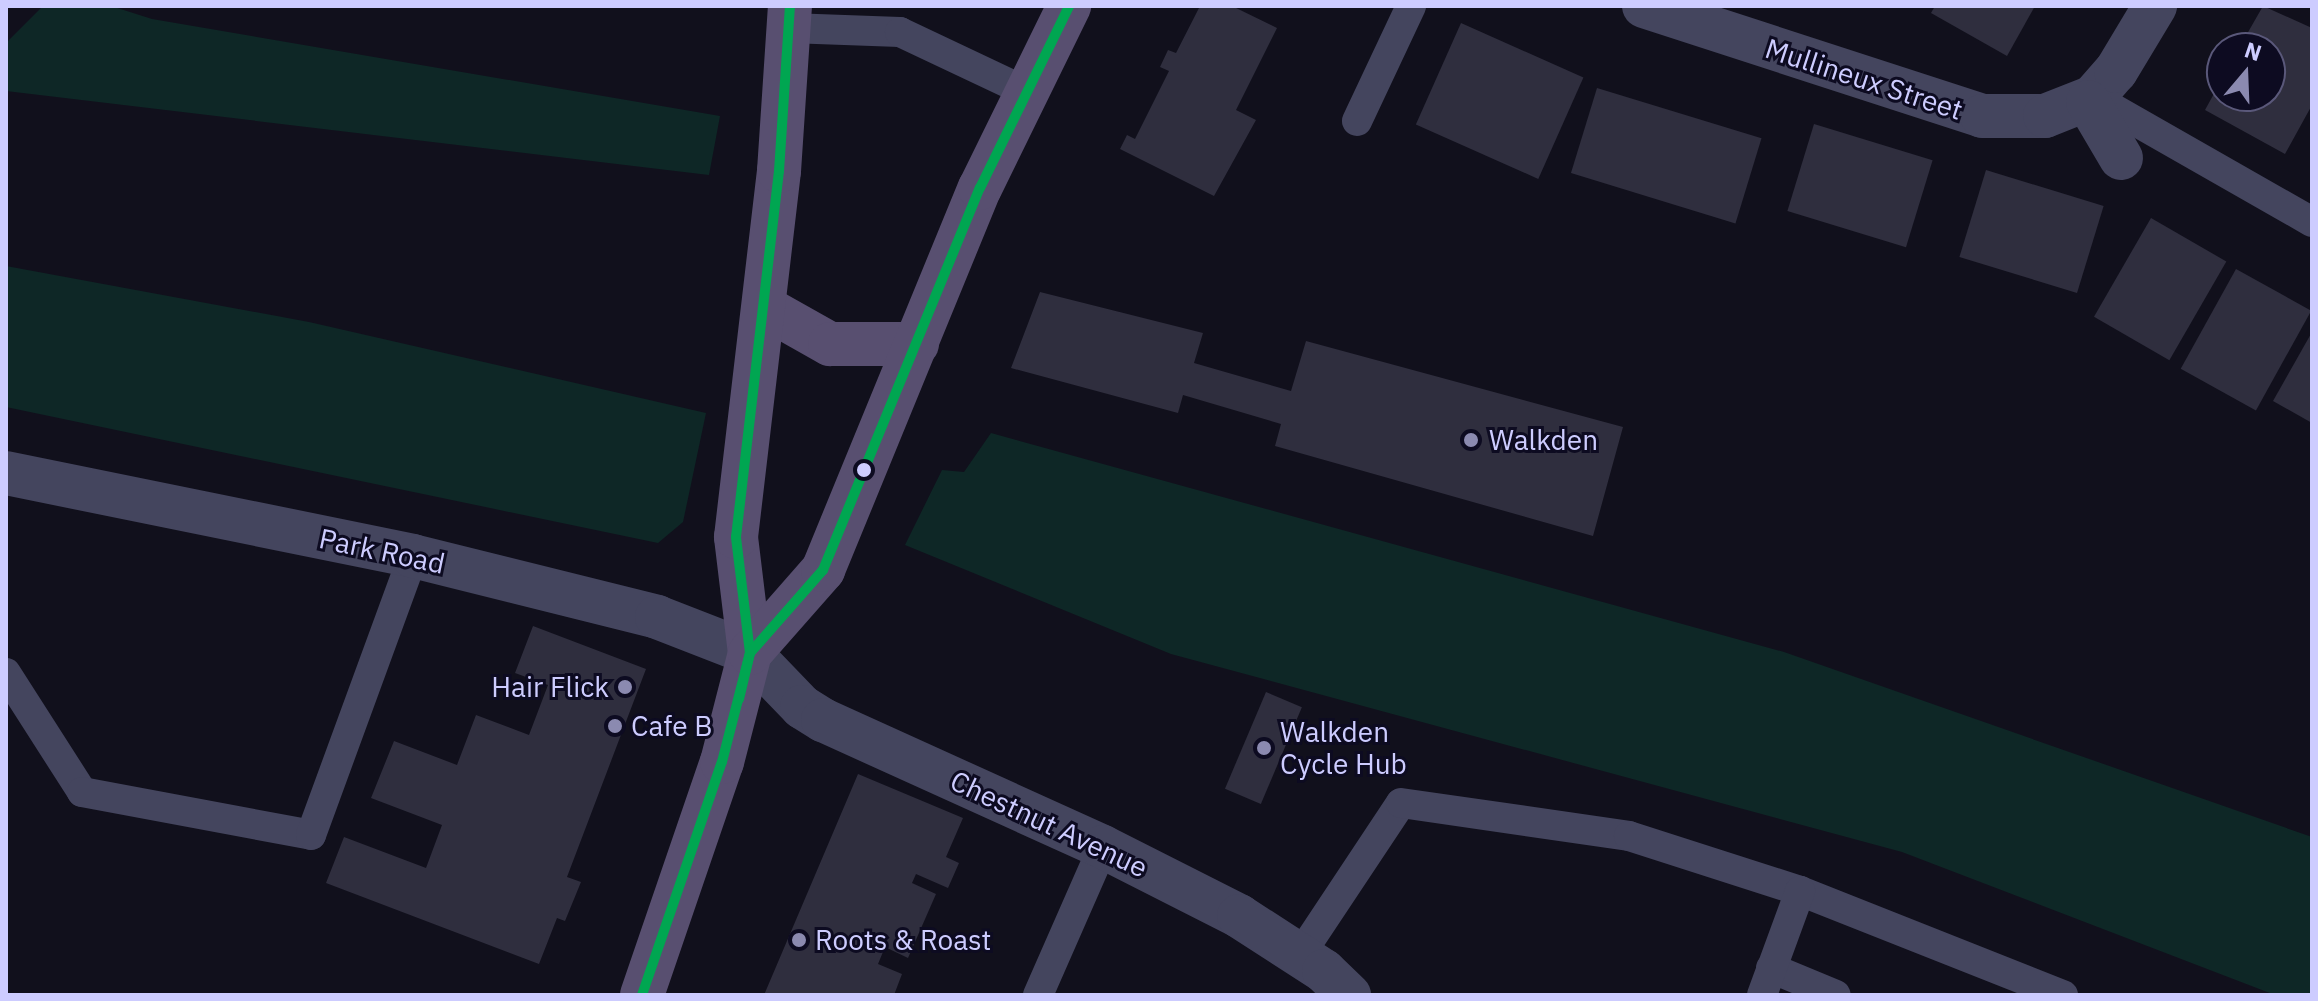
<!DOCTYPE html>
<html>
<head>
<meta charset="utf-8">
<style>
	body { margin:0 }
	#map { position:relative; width:2318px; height:1001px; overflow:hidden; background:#11101c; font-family:"IBM Plex Sans",sans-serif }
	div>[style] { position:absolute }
	.green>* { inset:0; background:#0e2726 }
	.building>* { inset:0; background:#2f2e3e; transform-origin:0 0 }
	.service>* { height:30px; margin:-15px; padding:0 15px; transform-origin:15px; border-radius:15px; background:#44455e }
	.minor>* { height:44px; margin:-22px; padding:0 22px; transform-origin:22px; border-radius:22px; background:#44455e }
	.tertiary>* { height:44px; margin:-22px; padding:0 22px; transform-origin:22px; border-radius:22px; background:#44455e }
	.primary>* { height:44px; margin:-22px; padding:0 22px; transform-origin:22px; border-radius:22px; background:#584f70 }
	.bus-1>* { height:10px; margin:-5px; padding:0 5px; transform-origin:5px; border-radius:5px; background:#00a651 }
	.dots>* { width:22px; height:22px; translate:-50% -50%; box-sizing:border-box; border:4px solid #0d0b21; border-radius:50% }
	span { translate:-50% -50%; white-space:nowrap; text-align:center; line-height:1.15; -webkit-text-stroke:6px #0d0b21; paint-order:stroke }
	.street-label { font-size:28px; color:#cdccff }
	.poi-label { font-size:28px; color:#cdccff }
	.left { translate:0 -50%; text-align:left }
	.right { translate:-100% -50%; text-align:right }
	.frame { position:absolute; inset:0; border:8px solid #cdccff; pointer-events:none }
	.north { position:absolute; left:2206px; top:32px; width:80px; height:80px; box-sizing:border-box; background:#0d0b21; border:2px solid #5a587a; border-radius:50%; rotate:19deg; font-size:22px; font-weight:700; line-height:32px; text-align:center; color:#cdccff }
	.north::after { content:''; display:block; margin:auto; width:28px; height:36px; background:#8b8ab0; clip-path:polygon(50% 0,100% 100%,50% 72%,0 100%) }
</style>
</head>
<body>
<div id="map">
	<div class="green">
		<div style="clip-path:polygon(43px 6px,111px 6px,152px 19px,720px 116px,709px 175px,6px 91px,6px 43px)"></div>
		<div style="clip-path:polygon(6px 266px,309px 322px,706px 413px,683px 522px,658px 543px,6px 407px)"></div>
		<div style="clip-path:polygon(991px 433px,1784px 652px,2312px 837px,2312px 995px,2275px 995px,1902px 852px,1171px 654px,905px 545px,942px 470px,964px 472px)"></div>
	</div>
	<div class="building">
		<div style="clip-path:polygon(1200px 6px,1232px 6px,1277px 28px,1236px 110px,1256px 120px,1214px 196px,1120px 149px,1127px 135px,1135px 139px,1169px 71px,1160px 67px,1168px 50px,1176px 53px)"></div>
		<div style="clip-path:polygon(1935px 6px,2035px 6px,2007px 56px,1931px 13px)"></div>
		<div style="clip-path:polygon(2263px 6px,2312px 28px,2312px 105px,2285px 154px,2205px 110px,2222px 79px,2222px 96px,2270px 96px,2270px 48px,2239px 48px)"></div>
		<div style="left:1461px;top:23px;width:134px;height:111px;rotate:24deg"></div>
		<div style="left:1597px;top:88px;width:172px;height:89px;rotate:17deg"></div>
		<div style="left:1814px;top:124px;width:124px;height:91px;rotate:17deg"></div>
		<div style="left:1986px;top:170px;width:123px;height:91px;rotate:17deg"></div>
		<div style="left:2151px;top:218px;width:87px;height:114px;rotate:30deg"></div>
		<div style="left:2236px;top:269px;width:86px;height:114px;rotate:29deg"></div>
		<div style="clip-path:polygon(1040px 292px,1203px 333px,1194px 363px,1291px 391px,1306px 341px,1623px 427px,1593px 536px,1275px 446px,1281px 424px,1183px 395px,1178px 413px,1011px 368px)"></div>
		<div style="clip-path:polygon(2312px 332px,2312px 423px,2273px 401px)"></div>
		<div style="clip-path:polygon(533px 626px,646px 669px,567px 877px,581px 882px,565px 921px,557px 918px,539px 964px,326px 883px,344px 837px,426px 868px,442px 825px,371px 798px,394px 741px,457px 765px,476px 715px,529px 735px,548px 685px,515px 673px)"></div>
		<div style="left:1266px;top:692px;width:39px;height:105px;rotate:23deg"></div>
		<div style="clip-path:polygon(858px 774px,963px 818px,946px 857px,959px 863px,948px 888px,916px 874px,912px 883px,936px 894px,908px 958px,885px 947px,878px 964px,902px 974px,894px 995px,764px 995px)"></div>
	</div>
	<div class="service">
		<div style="left:789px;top:28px;width:111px;rotate:2.1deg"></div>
		<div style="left:900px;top:32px;width:140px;rotate:25.3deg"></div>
		<div style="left:2093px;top:97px;width:252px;rotate:29.7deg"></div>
		<div style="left:1357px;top:121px;width:127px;rotate:-64.8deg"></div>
		<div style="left:6px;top:673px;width:141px;rotate:57.4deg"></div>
		<div style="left:82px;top:792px;width:233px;rotate:10.6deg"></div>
		<div style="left:311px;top:835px;width:297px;rotate:-69.9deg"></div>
		<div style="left:1300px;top:955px;width:182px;rotate:-56.4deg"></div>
		<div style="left:1401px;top:803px;width:230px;rotate:8.2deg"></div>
		<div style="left:1629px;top:836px;width:180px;rotate:17.8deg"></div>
		<div style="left:1800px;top:891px;width:283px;rotate:21.6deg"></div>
		<div style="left:1771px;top:968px;width:70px;rotate:22.6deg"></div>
		<div style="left:1038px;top:995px;width:162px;rotate:-66.3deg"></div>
		<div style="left:1762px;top:995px;width:111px;rotate:-69.9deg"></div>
	</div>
	<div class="minor">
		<div style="left:1644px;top:6px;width:355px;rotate:18deg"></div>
		<div style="left:1982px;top:116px;width:63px"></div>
		<div style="left:2045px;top:116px;width:52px;rotate:-21.6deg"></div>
		<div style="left:2093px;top:97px;width:35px;rotate:-49deg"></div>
		<div style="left:2116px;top:71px;width:76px;rotate:-59deg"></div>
		<div style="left:2088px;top:102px;width:65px;rotate:59.5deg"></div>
		<div style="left:750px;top:653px;width:75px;rotate:46.1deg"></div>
		<div style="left:802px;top:707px;width:25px;rotate:32deg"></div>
		<div style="left:823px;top:720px;width:307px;rotate:24.4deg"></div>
		<div style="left:1103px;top:847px;width:153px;rotate:26.9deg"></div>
		<div style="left:1239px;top:916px;width:101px;rotate:32.9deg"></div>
		<div style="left:1324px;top:971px;width:35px;rotate:44deg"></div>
	</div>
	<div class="tertiary">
		<div style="left:6px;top:473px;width:415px;rotate:11.5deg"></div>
		<div style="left:413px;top:556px;width:252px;rotate:14deg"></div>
		<div style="left:657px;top:617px;width:100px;rotate:21.2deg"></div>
	</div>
	<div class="primary">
		<div style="left:764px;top:307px;width:76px;rotate:29.3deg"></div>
		<div style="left:830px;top:344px;width:87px"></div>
		<div style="left:750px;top:653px;width:117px;rotate:-96.9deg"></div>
		<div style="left:736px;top:537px;width:369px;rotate:-83.3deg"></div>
		<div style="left:779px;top:171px;width:165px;rotate:-86.2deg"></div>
		<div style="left:642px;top:995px;width:246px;rotate:-71.1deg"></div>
		<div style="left:722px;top:762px;width:113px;rotate:-75.6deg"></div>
		<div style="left:750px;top:653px;width:111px;rotate:-48.7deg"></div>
		<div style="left:823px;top:570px;width:413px;rotate:-67.7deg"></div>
		<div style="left:980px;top:188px;width:203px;rotate:-63.9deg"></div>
	</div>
	<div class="bus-1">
		<div style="left:739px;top:699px;width:47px;rotate:-76.6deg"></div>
		<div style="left:750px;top:653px;width:117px;rotate:-96.9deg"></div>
		<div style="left:736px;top:537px;width:369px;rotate:-83.3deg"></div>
		<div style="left:779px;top:171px;width:165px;rotate:-86.2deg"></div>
		<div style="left:642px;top:995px;width:246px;rotate:-71.1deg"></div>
		<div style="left:722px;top:762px;width:113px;rotate:-75.6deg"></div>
		<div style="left:750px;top:653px;width:111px;rotate:-48.7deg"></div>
		<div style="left:823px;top:570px;width:413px;rotate:-67.7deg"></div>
		<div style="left:980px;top:188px;width:203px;rotate:-63.9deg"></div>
	</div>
	<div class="dots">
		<div style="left:1471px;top:440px;background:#8b8ab0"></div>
		<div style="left:864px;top:470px;background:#cdccff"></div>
		<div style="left:625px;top:687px;background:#8b8ab0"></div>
		<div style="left:615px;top:726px;background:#8b8ab0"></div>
		<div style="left:1264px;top:748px;background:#8b8ab0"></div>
		<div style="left:799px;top:940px;background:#8b8ab0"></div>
	</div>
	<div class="street-label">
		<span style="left:1864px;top:79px;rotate:18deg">Mullineux Street</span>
		<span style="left:382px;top:551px;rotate:12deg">Park Road</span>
		<span style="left:1049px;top:824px;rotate:25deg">Chestnut Avenue</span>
	</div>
	<div class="poi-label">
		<span class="left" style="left:1489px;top:440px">Walkden</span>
		<span class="right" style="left:609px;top:687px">Hair Flick</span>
		<span class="left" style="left:631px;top:726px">Cafe B</span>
		<span class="left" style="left:1280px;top:748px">Walkden<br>Cycle Hub</span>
		<span class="left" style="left:815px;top:940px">Roots &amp; Roast</span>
	</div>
	<div class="frame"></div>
	<div class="north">N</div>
</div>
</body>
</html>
